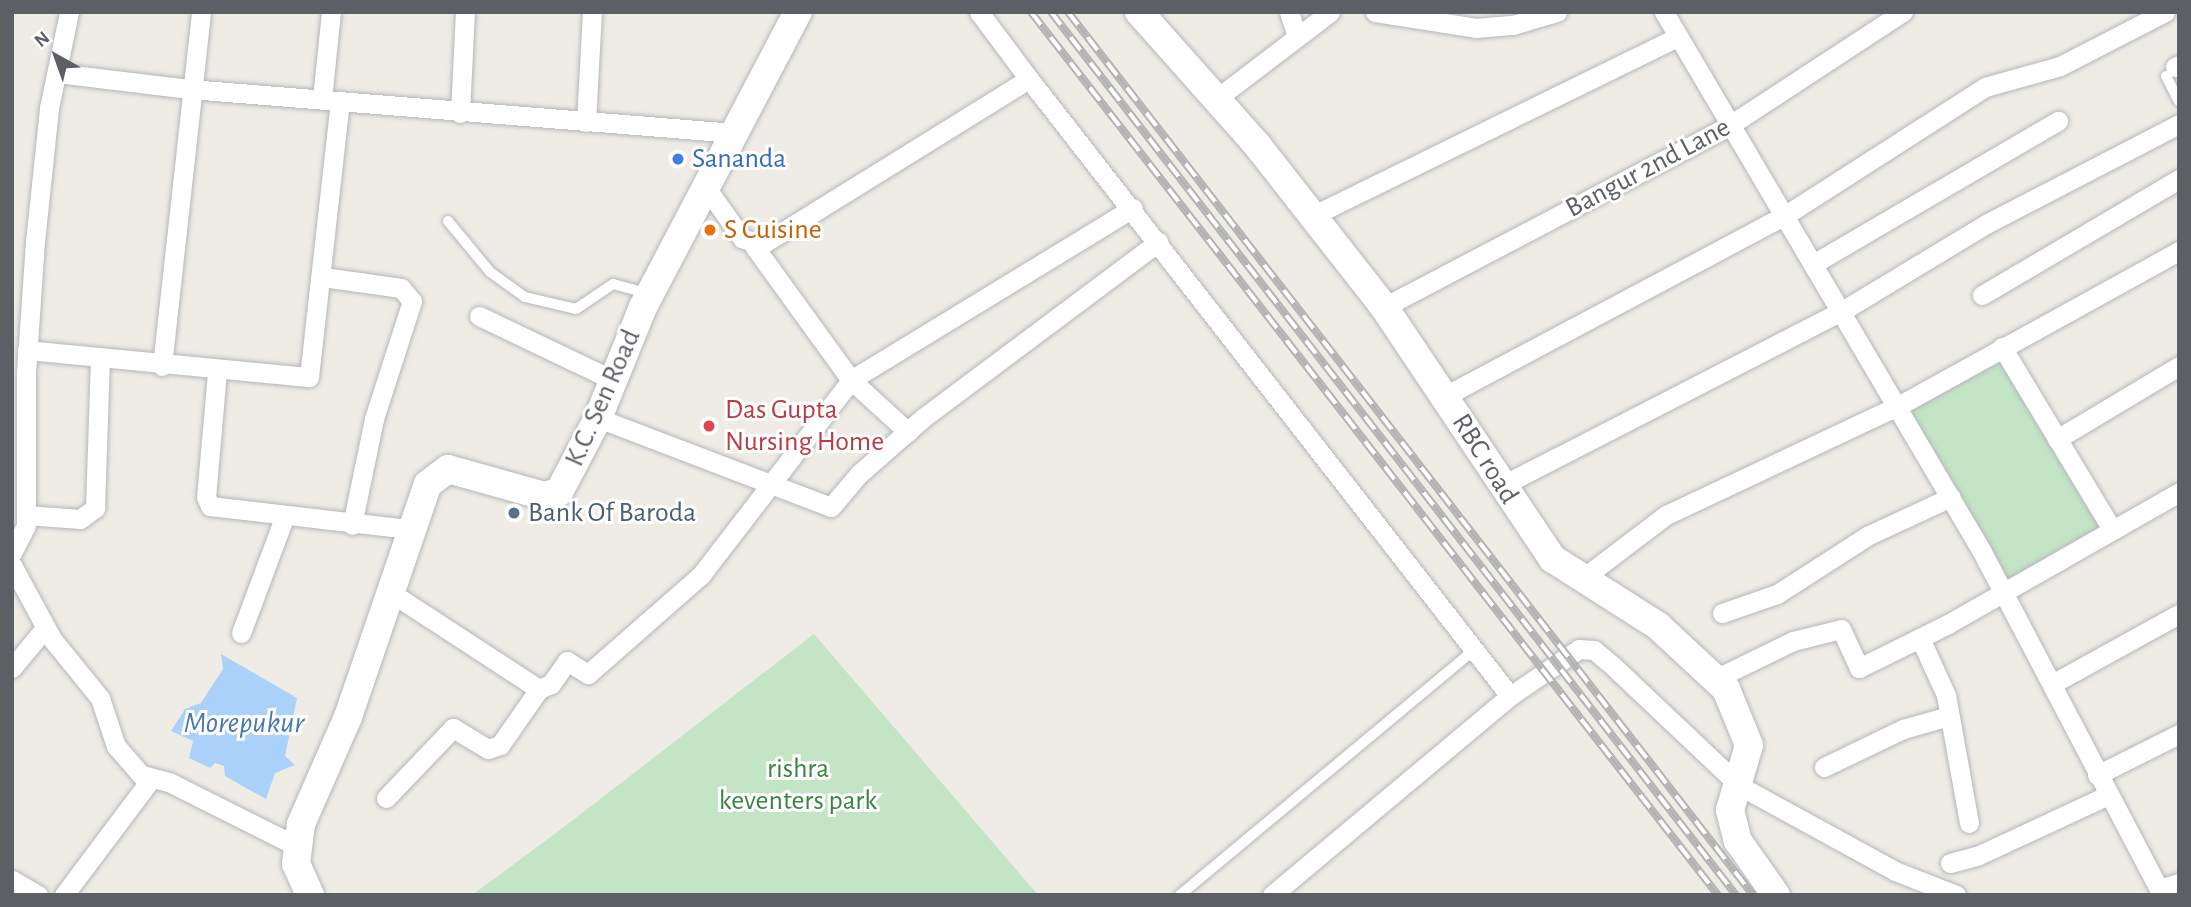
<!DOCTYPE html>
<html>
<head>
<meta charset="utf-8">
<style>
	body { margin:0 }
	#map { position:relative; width:2191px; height:907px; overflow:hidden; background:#eeece5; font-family:"Alegreya Sans",sans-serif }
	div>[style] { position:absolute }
	.green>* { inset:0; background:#c3e4c5; transform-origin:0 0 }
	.water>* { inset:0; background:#aad1f9 }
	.roads { filter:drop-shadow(0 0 2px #b5b6bb) drop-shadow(0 0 2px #b5b6bb) }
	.lane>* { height:10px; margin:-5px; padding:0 5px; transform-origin:5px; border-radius:5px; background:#fff }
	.street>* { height:19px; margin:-9.5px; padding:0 9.5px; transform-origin:9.5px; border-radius:9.5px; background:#fff }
	.secondary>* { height:28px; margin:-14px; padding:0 14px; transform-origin:14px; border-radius:14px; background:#fff }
	.rail>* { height:8px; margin-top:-4px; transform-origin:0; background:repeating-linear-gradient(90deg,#fff 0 16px,#b3b3b4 0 32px); box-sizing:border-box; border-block:2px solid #b3b3b4 }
	.dots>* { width:19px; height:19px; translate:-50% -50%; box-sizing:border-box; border:4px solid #fff; border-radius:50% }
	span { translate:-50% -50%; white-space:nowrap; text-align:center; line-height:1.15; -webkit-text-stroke:6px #fff; paint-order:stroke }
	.shop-label { font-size:28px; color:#366cbe }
	.left { translate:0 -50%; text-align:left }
	.street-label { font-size:28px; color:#5c5f64 }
	.food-label { font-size:28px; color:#c56008 }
	.health-label { font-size:28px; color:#be3a42 }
	.service-label { font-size:28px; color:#4e5e75 }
	.park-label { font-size:28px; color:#3c8444 }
	.water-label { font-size:30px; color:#4a77b2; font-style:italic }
	.frame { position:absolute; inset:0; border:14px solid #5c5f64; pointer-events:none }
	.north { position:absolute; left:21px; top:21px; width:70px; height:70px; -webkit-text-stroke:5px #fff; paint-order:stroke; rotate:320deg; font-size:19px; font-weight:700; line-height:28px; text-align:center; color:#5c5f64 }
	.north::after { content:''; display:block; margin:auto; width:24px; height:32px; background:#5c5f64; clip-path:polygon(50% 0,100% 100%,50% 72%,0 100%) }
</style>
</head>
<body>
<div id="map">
	<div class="green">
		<div style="left:2002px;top:347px;width:213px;height:120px;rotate:59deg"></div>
		<div style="clip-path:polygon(814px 634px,1038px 895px,472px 895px,564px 827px)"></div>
	</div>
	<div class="water">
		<div style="clip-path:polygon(221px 654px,297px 698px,285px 756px,295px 765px,275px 773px,266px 799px,225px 776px,224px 766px,215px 763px,210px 768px,189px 758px,193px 741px,171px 731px,185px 709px,201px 703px,223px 669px)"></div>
	</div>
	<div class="roads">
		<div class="lane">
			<div style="left:2166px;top:76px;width:28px;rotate:63deg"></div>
			<div style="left:448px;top:221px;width:66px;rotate:50.5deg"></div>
			<div style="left:490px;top:272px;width:43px;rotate:35.5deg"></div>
			<div style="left:525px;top:297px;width:52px;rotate:13.2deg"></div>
			<div style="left:576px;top:309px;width:45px;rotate:-34deg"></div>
			<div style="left:613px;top:284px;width:34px;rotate:15deg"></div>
			<div style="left:1180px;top:895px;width:383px;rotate:-39.8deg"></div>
		</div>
		<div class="street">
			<div style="left:979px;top:12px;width:84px;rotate:53.3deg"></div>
			<div style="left:1289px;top:12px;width:22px;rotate:72deg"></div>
			<div style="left:1375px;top:12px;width:102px;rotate:9deg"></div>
			<div style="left:1476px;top:28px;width:37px;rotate:-5deg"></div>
			<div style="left:1513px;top:25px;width:46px;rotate:-16.5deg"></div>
			<div style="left:1664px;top:12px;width:624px;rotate:59.49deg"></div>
			<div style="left:1981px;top:550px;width:383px;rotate:62.3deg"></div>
			<div style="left:2159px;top:889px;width:21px;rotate:-17deg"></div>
			<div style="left:2175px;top:67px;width:4px;rotate:-27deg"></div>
			<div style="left:57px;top:73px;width:134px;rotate:6.9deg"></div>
			<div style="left:190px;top:89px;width:546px;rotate:4.62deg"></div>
			<div style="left:322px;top:99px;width:87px;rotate:-84.1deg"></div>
			<div style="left:1216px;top:99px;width:143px;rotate:-37.3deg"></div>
			<div style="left:460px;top:113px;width:101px;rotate:-87.2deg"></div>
			<div style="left:586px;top:122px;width:110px;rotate:-86.9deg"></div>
			<div style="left:705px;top:186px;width:64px;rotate:54.6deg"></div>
			<div style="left:742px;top:238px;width:20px;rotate:20deg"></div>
			<div style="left:761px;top:245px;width:315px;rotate:-31.8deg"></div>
			<div style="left:1029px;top:79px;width:782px;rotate:52.06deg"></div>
			<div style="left:1312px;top:216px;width:407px;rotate:-26.1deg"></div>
			<div style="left:754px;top:246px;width:165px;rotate:54.1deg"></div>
			<div style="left:851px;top:380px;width:77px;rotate:42.4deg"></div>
			<div style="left:1813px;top:264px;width:284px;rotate:-30.3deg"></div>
			<div style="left:323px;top:277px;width:79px;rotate:8deg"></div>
			<div style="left:401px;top:288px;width:17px;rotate:50deg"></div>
			<div style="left:412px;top:301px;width:124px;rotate:107.9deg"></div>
			<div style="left:374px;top:419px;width:108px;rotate:101.7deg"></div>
			<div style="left:1982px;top:295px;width:229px;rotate:-30.5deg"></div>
			<div style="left:1384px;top:307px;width:391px;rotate:-27.7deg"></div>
			<div style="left:1730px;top:125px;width:207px;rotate:-33.2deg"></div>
			<div style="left:479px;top:316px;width:148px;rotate:25.5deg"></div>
			<div style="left:2002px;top:347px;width:213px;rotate:58.9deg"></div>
			<div style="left:27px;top:350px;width:283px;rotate:5.5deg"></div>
			<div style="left:309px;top:377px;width:278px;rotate:-83.6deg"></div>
			<div style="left:162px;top:366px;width:356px;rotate:-83.7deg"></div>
			<div style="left:217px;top:372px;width:125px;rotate:95deg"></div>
			<div style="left:206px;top:497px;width:10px;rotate:66deg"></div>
			<div style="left:210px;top:506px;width:199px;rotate:6.6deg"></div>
			<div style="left:1445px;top:396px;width:384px;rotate:-28deg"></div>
			<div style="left:1784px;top:216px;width:239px;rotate:-32.7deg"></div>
			<div style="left:1985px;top:87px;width:78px;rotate:-15.6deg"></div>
			<div style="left:2060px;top:66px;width:118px;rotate:-27.2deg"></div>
			<div style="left:598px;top:418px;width:249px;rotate:20.9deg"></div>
			<div style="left:831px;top:507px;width:43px;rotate:-49.7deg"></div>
			<div style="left:859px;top:474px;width:85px;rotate:-41.2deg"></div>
			<div style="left:923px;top:418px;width:294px;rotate:-36.8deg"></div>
			<div style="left:2057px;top:439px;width:142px;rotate:-30.9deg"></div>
			<div style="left:1503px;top:485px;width:381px;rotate:-27.2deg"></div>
			<div style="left:1842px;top:311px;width:168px;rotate:-31.1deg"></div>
			<div style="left:1986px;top:224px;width:217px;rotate:-27.4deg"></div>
			<div style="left:27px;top:515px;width:53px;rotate:4.3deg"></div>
			<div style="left:80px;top:519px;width:19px;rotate:-36deg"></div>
			<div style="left:95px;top:508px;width:148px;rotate:-88.1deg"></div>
			<div style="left:12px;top:553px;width:30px;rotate:-63deg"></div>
			<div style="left:26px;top:526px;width:153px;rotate:-90deg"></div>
			<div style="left:26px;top:373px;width:131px;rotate:-86.1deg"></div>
			<div style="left:35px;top:242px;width:135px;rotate:-84deg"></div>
			<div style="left:49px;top:108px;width:98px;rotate:-78.2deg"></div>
			<div style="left:12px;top:565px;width:84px;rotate:61.6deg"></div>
			<div style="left:52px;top:639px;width:76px;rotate:50.9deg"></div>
			<div style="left:100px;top:698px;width:51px;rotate:71.6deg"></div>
			<div style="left:116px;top:746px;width:49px;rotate:49.1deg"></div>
			<div style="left:148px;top:783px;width:140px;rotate:126.9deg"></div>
			<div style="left:1583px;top:578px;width:104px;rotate:-37.2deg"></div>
			<div style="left:1666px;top:515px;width:256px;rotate:-25.2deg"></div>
			<div style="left:1898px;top:406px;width:321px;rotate:-28.9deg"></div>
			<div style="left:390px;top:592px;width:178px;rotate:33.1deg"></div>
			<div style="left:539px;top:689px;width:13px;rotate:-23deg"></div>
			<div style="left:551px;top:684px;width:28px;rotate:-55deg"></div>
			<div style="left:567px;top:661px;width:25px;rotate:32deg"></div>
			<div style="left:588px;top:674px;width:150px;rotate:-41.2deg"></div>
			<div style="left:701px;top:575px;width:246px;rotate:-52.4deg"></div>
			<div style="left:851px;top:380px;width:330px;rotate:-31.4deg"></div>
			<div style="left:1722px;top:613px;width:58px;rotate:-19.1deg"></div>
			<div style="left:1777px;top:594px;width:109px;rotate:-32.7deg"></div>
			<div style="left:1869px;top:535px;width:90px;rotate:-24.9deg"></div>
			<div style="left:241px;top:633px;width:123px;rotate:-69.5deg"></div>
			<div style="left:1920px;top:638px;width:63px;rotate:65.5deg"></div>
			<div style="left:1946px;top:695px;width:130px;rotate:79.8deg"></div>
			<div style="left:12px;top:668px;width:52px;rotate:-50.5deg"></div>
			<div style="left:1715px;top:679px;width:87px;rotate:-26deg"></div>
			<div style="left:1793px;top:641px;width:49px;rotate:-14deg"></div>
			<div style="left:1841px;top:629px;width:43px;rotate:65.2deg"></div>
			<div style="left:1859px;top:668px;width:99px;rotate:-26.3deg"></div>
			<div style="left:1948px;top:624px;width:266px;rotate:-29.7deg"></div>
			<div style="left:2052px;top:684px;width:145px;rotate:-28.9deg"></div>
			<div style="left:1824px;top:767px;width:88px;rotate:-25.7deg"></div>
			<div style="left:1903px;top:729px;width:48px;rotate:-15.8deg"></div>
			<div style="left:2097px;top:775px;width:92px;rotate:-26.6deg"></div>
			<div style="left:146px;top:776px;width:24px;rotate:15deg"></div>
			<div style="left:169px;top:782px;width:142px;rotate:26.7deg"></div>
			<div style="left:386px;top:798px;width:97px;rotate:-46.3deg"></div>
			<div style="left:453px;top:728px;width:41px;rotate:31deg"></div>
			<div style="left:488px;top:749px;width:13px;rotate:-18deg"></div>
			<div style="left:500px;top:745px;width:68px;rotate:-55.1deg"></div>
			<div style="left:1950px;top:863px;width:28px;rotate:-15deg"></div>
			<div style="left:1977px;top:856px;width:142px;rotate:-24.9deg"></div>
			<div style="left:12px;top:880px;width:30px;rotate:30deg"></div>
			<div style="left:1272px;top:895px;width:310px;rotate:-39.9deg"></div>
			<div style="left:1510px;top:696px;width:83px;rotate:-34.3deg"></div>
			<div style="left:1579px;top:649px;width:15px;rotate:4deg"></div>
			<div style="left:1594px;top:650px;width:25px;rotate:40deg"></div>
			<div style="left:1613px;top:666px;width:175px;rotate:43.4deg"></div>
			<div style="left:1740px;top:786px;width:177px;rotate:28.7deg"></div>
			<div style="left:1895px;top:871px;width:66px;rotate:21.5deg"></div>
		</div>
		<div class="secondary">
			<div style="left:1139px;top:12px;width:178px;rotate:48.4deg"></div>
			<div style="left:1257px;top:145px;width:206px;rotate:51.9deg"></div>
			<div style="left:1384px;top:307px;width:303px;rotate:56.2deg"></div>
			<div style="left:1553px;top:559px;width:125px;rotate:32.5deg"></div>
			<div style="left:1658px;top:626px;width:93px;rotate:42.8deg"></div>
			<div style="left:1726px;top:689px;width:61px;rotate:67.7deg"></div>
			<div style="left:1749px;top:745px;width:68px;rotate:106.3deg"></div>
			<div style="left:1730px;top:810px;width:32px;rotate:76deg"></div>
			<div style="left:1738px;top:841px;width:66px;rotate:54.9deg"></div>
			<div style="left:310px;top:895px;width:34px;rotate:-114deg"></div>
			<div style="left:296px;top:864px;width:40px;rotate:-82.9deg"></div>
			<div style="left:301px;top:824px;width:117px;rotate:-66.3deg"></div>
			<div style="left:348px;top:717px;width:246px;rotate:-71.1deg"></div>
			<div style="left:428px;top:484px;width:25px;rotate:-37deg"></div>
			<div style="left:448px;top:469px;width:100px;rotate:15.7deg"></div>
			<div style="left:544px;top:496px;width:16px;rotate:-15deg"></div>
			<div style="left:559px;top:492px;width:84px;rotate:-62.2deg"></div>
			<div style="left:598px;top:418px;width:120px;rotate:-67.9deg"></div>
			<div style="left:643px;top:307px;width:333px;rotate:-62.3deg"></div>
		</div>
	</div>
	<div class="rail">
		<div style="left:1031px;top:12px;width:1119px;rotate:52.12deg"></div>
		<div style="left:1051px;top:12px;width:1118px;rotate:52.2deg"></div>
		<div style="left:1068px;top:12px;width:1118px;rotate:52.2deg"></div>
	</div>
	<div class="dots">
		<div style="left:678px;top:159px;background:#3f7fe0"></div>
		<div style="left:710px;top:230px;background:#e8710a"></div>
		<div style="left:709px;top:426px;background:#e0444e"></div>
		<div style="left:514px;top:513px;background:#5c6f8a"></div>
	</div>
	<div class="shop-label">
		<span class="left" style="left:692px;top:159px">Sananda</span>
	</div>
	<div class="street-label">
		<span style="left:1648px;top:168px;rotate:-28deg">Bangur 2nd Lane</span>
		<span style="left:603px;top:398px;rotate:-66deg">K.C. Sen Road</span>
		<span style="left:1485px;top:459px;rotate:58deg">RBC road</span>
	</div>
	<div class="food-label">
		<span class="left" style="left:724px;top:230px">S Cuisine</span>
	</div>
	<div class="health-label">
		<span class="left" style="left:725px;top:426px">Das Gupta<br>Nursing Home</span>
	</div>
	<div class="service-label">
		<span class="left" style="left:528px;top:513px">Bank Of Baroda</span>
	</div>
	<div class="park-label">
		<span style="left:798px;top:785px">rishra<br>keventers park</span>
	</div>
	<div class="water-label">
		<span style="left:244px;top:723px">Morepukur</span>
	</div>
	<div class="frame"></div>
	<div class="north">N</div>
</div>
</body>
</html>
